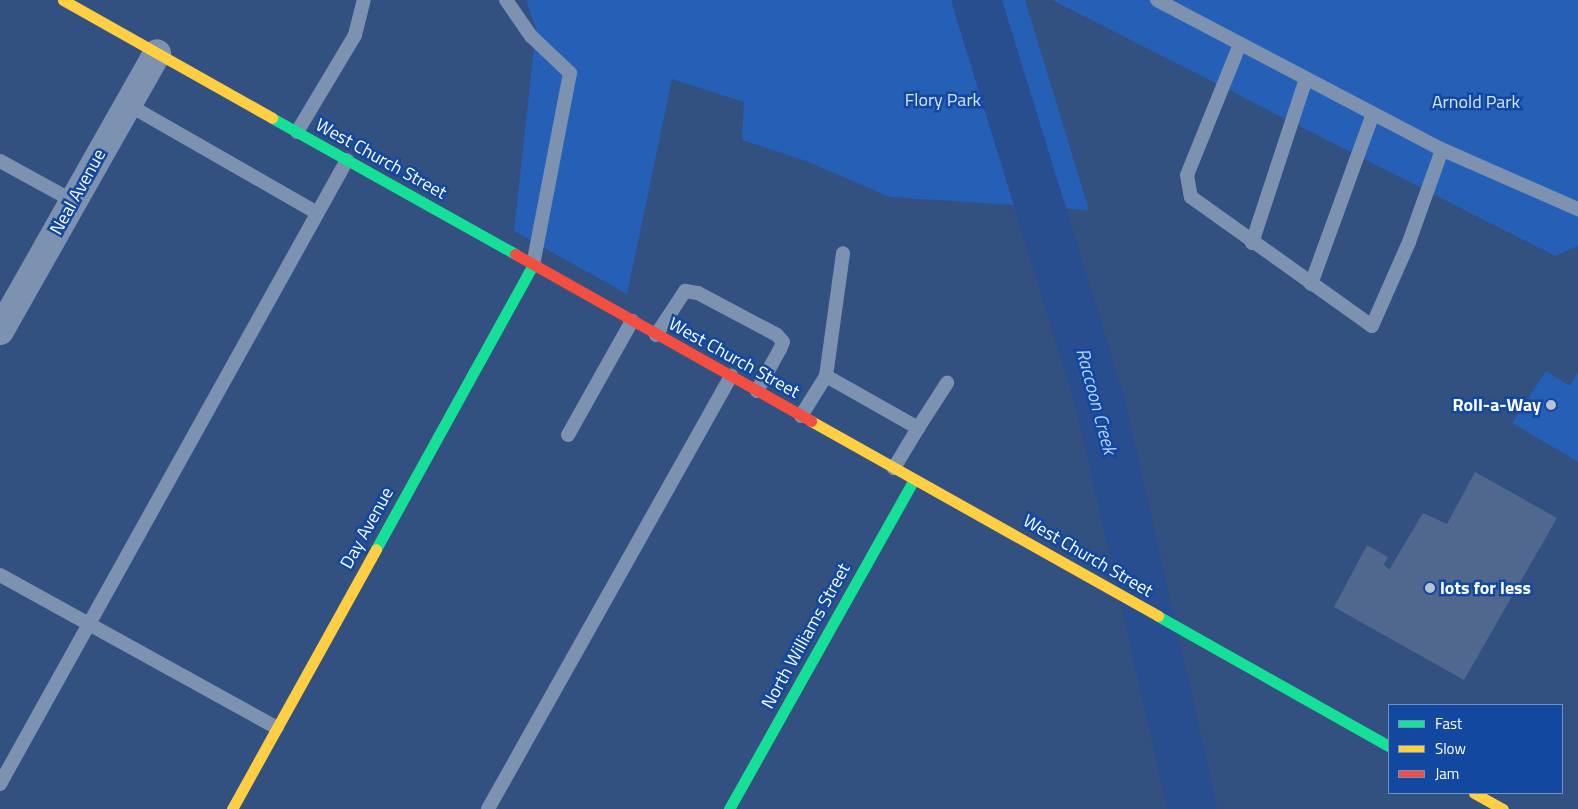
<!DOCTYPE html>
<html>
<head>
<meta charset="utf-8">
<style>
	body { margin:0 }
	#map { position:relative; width:1578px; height:809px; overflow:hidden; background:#325080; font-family:"Titillium Web",sans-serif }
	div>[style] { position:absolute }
	.green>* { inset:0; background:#265fb6 }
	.river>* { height:49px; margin:-24.5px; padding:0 24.5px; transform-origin:24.5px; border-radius:24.5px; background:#284e8f }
	.building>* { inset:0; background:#50688e }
	.lane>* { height:14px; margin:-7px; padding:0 7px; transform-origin:7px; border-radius:7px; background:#7d91b0 }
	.street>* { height:28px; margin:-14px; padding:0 14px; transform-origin:14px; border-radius:14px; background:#7d91b0 }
	.fast>* { height:11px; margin:-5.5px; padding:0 5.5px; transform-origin:5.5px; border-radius:5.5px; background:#16e098 }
	.slow>* { height:11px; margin:-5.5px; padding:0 5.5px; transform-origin:5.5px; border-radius:5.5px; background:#ffcf43 }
	.jam>* { height:11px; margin:-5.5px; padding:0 5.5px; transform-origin:5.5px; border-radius:5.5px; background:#f24e42 }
	.dots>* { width:14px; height:14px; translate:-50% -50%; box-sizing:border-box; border:2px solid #1248a0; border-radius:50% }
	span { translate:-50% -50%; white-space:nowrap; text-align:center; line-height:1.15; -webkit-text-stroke:5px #1248a0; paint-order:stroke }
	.park-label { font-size:18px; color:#d3e4fe }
	.street-label { font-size:18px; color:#fff }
	.poi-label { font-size:18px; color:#fff; font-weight:700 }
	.right { translate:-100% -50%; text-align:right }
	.left { translate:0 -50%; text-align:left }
	.water-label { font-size:19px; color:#b7d2fb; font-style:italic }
	.legend { position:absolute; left:1388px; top:704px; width:175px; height:90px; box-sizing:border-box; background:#1248a0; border:1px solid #7191c6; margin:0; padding:6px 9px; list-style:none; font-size:15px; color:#fff }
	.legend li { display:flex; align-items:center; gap:10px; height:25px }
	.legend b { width:25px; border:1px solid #7191c6 }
</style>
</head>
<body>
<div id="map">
	<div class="green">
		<div style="clip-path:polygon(526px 0,1025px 0,1089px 210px,890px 197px,806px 161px,742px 140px,744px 102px,672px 79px,627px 294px,514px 231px,536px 29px)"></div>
		<div style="clip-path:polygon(1052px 0,1578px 0,1578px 246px,1555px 256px)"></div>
		<div style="clip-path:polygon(1546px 371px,1570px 386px,1578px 372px,1578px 462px,1512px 423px)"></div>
	</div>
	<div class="river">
		<div style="left:976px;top:0;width:418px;rotate:72.9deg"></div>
		<div style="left:1099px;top:399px;width:420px;rotate:77.2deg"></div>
	</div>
	<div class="building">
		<div style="clip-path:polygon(1475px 472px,1557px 518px,1464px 680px,1334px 607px,1367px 545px,1388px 557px,1384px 564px,1389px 570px,1423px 513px,1447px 524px)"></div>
	</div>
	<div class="lane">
		<div style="left:506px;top:0;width:44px;rotate:55.2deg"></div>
		<div style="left:531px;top:36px;width:54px;rotate:43.5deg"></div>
		<div style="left:570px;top:73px;width:196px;rotate:100.9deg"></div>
		<div style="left:1157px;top:0;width:321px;rotate:27.7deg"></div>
		<div style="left:1441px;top:149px;width:150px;rotate:23.7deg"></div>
		<div style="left:1240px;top:44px;width:141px;rotate:112deg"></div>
		<div style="left:1187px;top:175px;width:22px;rotate:80deg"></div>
		<div style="left:1191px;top:197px;width:222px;rotate:35.5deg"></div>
		<div style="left:1372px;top:326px;width:92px;rotate:-66.2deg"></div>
		<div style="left:1409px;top:242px;width:98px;rotate:-70.3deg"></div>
		<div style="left:127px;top:104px;width:219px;rotate:29.8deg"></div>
		<div style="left:297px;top:132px;width:113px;rotate:-59.1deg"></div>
		<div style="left:355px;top:35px;width:36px;rotate:-76deg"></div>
		<div style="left:0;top:161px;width:83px;rotate:28.7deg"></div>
		<div style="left:1252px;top:243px;width:173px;rotate:-71.8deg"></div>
		<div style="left:1311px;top:284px;width:181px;rotate:-70deg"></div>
		<div style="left:656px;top:335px;width:53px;rotate:-56.6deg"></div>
		<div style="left:685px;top:291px;width:13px;rotate:9deg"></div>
		<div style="left:698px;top:293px;width:89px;rotate:28deg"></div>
		<div style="left:777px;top:335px;width:9px;rotate:49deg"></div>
		<div style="left:783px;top:342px;width:8px;rotate:113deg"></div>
		<div style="left:780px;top:349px;width:48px;rotate:118.7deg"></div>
		<div style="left:826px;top:376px;width:106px;rotate:29.5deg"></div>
		<div style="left:918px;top:428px;width:47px;rotate:121deg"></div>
		<div style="left:801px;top:416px;width:47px;rotate:-58deg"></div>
		<div style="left:826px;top:376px;width:124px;rotate:-82.1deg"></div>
		<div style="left:918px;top:428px;width:54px;rotate:-57.2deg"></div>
		<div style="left:568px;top:435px;width:131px;rotate:-60.7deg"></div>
		<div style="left:0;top:575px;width:316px;rotate:28.9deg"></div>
		<div style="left:0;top:784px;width:714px;rotate:-60.92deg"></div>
		<div style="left:488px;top:809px;width:497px;rotate:-60.7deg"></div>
	</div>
	<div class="street">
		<div style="left:0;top:331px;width:319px;rotate:-60.5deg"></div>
	</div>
	<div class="fast">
		<div style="left:272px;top:118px;width:278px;rotate:29.2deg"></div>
		<div style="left:376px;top:549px;width:325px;rotate:-61.1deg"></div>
		<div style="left:1158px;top:616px;width:265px;rotate:29.4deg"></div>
		<div style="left:729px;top:809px;width:378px;rotate:-60.7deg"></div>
	</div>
	<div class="slow">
		<div style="left:63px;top:0;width:240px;rotate:29.4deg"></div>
		<div style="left:811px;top:421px;width:398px;rotate:29.3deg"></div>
		<div style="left:1474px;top:793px;width:33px;rotate:29deg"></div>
		<div style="left:232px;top:809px;width:297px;rotate:-61deg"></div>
	</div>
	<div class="jam">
		<div style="left:515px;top:254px;width:340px;rotate:29.4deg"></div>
	</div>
	<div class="dots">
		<div style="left:1551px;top:405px;background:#b7c2d3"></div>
		<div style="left:1430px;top:588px;background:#b7c2d3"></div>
	</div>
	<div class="park-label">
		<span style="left:943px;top:100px">Flory Park</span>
		<span style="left:1476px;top:102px">Arnold Park</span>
	</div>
	<div class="street-label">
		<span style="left:381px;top:159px;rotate:29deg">West Church Street</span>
		<span style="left:78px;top:192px;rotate:-61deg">Neal Avenue</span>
		<span style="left:734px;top:358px;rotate:29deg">West Church Street</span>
		<span style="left:367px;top:528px;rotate:-61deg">Day Avenue</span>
		<span style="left:1088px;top:556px;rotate:30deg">West Church Street</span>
		<span style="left:806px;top:636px;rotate:-61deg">North Williams Street</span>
	</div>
	<div class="poi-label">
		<span class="right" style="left:1541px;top:405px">Roll-a-Way</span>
		<span class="left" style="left:1440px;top:588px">lots for less</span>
	</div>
	<div class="water-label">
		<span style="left:1097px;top:401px;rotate:75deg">Raccoon Creek</span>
	</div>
	<ul class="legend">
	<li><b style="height:6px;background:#16e098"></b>Fast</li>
	<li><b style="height:6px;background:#ffcf43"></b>Slow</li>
	<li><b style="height:6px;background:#f24e42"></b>Jam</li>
	</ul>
</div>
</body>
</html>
